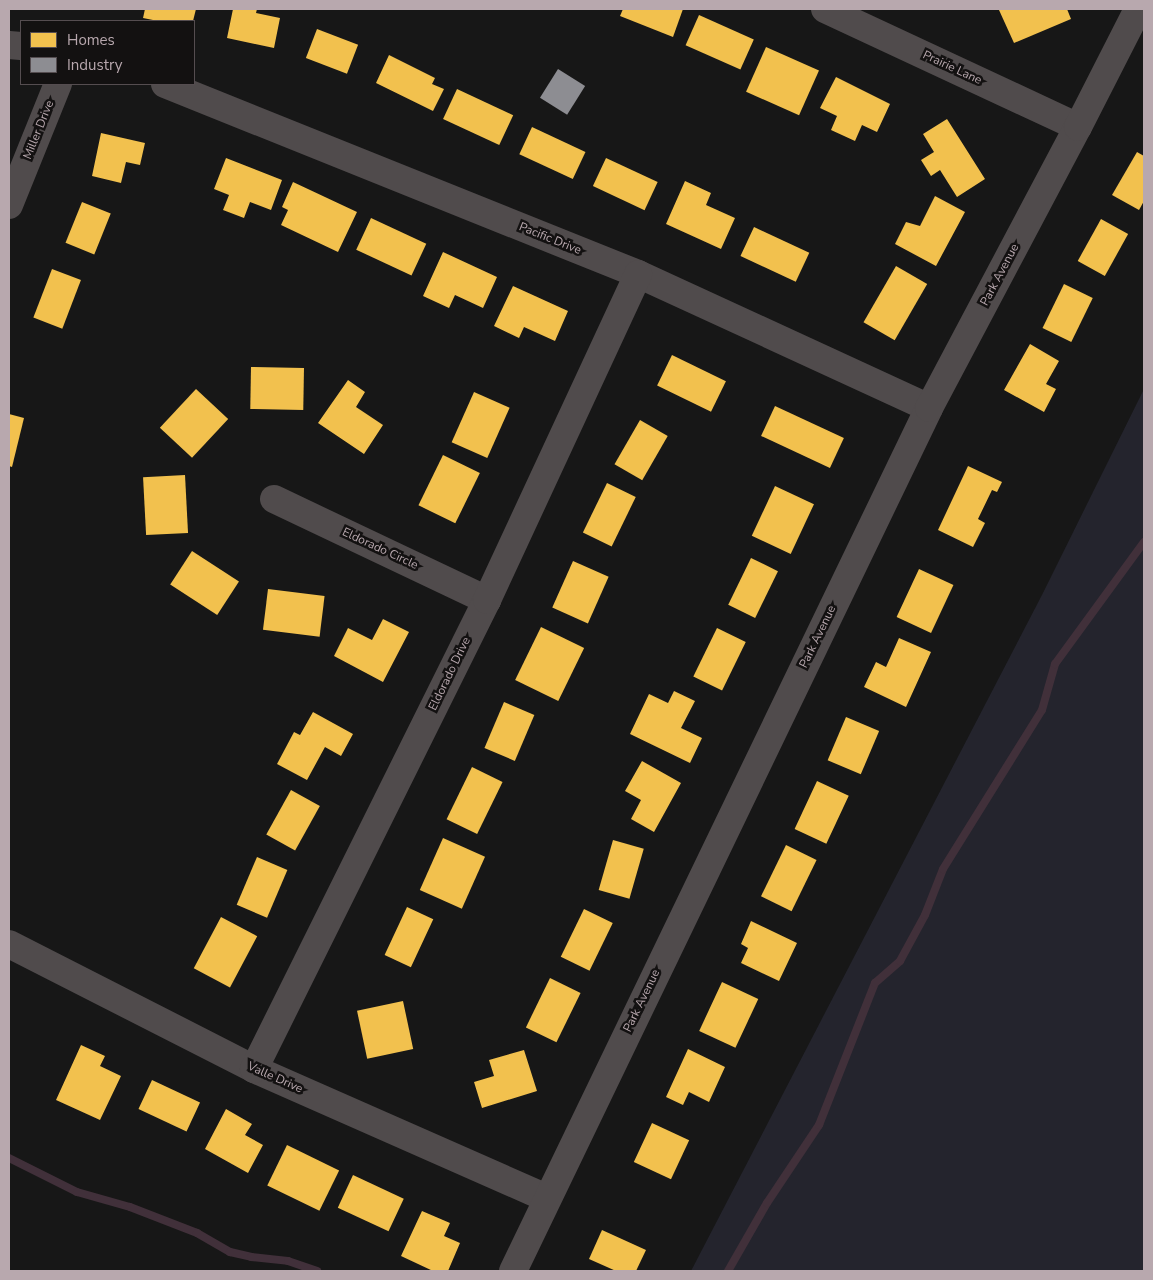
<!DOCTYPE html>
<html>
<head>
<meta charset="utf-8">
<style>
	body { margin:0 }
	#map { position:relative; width:1153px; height:1280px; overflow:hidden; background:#171717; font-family:"Nunito Sans",sans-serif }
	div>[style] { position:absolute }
	.green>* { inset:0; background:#24242d }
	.homes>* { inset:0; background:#f2c14e; transform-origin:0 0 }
	.industry>* { inset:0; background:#8d8d92; transform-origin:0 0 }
	.stream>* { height:8px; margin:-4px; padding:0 4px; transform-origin:4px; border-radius:4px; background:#41303a }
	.minor>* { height:28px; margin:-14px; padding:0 14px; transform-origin:14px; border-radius:14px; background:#504b4c }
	span { translate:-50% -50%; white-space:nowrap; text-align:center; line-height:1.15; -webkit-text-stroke:5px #131111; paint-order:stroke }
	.street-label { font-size:12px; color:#b8a8ae }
	.frame { position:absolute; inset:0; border:10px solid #b8a8ae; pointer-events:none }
	.legend { position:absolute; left:20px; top:20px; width:175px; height:65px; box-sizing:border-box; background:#131111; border:1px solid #554d50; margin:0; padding:6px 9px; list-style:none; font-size:15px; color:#b8a8ae }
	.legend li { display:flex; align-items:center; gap:10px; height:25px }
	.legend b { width:25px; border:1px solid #554d50 }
</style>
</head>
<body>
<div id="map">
	<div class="green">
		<div style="clip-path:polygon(1144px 389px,1144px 1271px,691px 1271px,1043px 593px)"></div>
	</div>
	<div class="homes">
		<div style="clip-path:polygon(145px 9px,196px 9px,193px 21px,158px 21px,143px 18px)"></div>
		<div style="clip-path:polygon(233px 9px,257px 9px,256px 13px,280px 18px,274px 48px,227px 38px)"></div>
		<div style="clip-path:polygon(623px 9px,683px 9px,673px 37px,620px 16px)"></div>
		<div style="clip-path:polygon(1001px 9px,1067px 9px,1071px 19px,1014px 43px,999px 10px)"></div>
		<div style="left:699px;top:15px;width:60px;height:33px;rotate:24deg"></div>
		<div style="left:317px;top:29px;width:44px;height:31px;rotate:21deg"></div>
		<div style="left:766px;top:47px;width:58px;height:49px;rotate:24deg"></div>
		<div style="clip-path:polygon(389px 55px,435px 78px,432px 84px,444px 89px,433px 111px,376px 83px)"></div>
		<div style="clip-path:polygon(836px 77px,890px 104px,877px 132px,862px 125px,855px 141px,831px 130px,837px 116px,820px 108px)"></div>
		<div style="left:457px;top:89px;width:62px;height:33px;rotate:25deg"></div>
		<div style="clip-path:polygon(947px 119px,985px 179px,957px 197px,940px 170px,931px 176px,921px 160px,934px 152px,923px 134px)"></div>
		<div style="left:532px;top:127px;width:59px;height:30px;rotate:25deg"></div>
		<div style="clip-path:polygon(101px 133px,145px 143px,140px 165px,126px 162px,121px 183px,92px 176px)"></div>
		<div style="clip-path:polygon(1137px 152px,1144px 156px,1144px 201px,1139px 210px,1112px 195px)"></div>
		<div style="clip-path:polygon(226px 158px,282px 180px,271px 210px,250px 202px,244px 218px,223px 210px,229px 195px,214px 189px)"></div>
		<div style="left:606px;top:158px;width:57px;height:31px;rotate:25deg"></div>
		<div style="clip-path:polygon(685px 181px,711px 193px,706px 205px,735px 218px,721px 249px,666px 224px)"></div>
		<div style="clip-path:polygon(293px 182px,357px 212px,338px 252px,281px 225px,288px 210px,282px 207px)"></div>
		<div style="clip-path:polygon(935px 196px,965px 212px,936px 266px,895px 244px,906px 222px,920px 226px)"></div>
		<div style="left:82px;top:202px;width:31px;height:44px;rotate:22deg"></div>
		<div style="left:371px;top:218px;width:61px;height:35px;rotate:25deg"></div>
		<div style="left:1101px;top:219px;width:31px;height:48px;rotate:29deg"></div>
		<div style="left:754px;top:227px;width:61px;height:32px;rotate:25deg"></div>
		<div style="clip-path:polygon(443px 252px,497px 277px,483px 308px,455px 295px,449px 308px,423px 296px)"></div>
		<div style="left:896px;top:266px;width:36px;height:65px;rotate:30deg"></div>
		<div style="left:52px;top:269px;width:31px;height:52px;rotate:21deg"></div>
		<div style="left:1064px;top:284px;width:32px;height:49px;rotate:26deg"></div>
		<div style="clip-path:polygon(513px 286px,568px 311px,555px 341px,524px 327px,519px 338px,494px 326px)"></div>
		<div style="clip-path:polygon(1030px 344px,1059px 361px,1046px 384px,1056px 389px,1044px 412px,1004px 390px)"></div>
		<div style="left:672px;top:355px;width:60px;height:34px;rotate:26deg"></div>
		<div style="left:251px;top:367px;width:53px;height:42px;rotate:1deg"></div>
		<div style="clip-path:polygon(348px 380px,365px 392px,356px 407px,383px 425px,364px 454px,318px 423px)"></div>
		<div style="left:196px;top:389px;width:44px;height:53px;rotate:43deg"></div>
		<div style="left:474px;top:392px;width:39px;height:55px;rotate:24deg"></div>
		<div style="left:775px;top:406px;width:76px;height:33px;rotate:25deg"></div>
		<div style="clip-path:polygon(9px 414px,24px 418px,12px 467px,9px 466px)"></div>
		<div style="left:640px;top:420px;width:32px;height:51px;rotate:30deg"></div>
		<div style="left:443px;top:455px;width:41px;height:56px;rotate:26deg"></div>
		<div style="clip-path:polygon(968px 466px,1002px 482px,997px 492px,992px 490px,978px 519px,985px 523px,973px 547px,938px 530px)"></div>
		<div style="left:185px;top:475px;width:58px;height:42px;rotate:87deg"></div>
		<div style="left:607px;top:483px;width:32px;height:55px;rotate:26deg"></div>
		<div style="left:775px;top:486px;width:43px;height:55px;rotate:25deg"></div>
		<div style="left:192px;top:551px;width:56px;height:40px;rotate:33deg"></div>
		<div style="left:751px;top:558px;width:30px;height:52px;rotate:26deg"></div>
		<div style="left:573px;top:561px;width:39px;height:51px;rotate:24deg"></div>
		<div style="left:919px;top:569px;width:38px;height:53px;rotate:25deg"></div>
		<div style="left:268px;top:589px;width:57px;height:41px;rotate:7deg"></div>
		<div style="clip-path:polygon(383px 619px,409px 632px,383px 682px,334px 656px,348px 628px,372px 640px)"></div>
		<div style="left:541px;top:627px;width:48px;height:59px;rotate:26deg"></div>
		<div style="left:717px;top:628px;width:32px;height:54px;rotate:26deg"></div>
		<div style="clip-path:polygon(899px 638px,931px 652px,906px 707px,864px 687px,876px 662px,886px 667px)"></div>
		<div style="clip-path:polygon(674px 691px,695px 701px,681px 728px,702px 738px,690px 763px,630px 734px,649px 694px,668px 703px)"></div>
		<div style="left:504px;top:702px;width:33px;height:50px;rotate:23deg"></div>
		<div style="clip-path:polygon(313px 712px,353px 734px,341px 756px,325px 747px,307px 780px,277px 764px,294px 732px,300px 735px)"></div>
		<div style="left:846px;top:717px;width:36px;height:47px;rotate:23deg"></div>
		<div style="clip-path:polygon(642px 761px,681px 783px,654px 832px,631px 819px,641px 800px,625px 791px)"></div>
		<div style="left:472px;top:767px;width:34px;height:58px;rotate:26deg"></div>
		<div style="left:817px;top:781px;width:35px;height:53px;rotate:25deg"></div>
		<div style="left:291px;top:790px;width:33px;height:51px;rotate:29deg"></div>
		<div style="left:443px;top:838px;width:46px;height:57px;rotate:24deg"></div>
		<div style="left:613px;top:840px;width:32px;height:52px;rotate:16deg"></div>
		<div style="left:786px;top:845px;width:34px;height:57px;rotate:26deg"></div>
		<div style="left:257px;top:857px;width:33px;height:52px;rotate:23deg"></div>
		<div style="left:407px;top:907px;width:29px;height:53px;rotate:25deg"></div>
		<div style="left:584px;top:909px;width:32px;height:53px;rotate:26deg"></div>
		<div style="left:221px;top:917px;width:41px;height:58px;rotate:28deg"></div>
		<div style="clip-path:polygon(751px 921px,797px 943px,779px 981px,741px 963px,748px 948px,741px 944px)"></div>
		<div style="left:550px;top:978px;width:34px;height:55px;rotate:26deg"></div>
		<div style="left:722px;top:982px;width:40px;height:54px;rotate:25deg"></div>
		<div style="left:403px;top:1001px;width:49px;height:47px;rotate:78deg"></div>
		<div style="clip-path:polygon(81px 1045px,105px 1056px,100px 1066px,121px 1076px,100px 1120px,56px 1100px)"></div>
		<div style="clip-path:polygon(688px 1049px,725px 1067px,709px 1102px,689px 1092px,683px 1105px,666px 1097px)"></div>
		<div style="clip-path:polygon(524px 1050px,537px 1091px,482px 1108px,474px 1082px,494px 1076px,489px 1060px)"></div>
		<div style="left:152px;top:1080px;width:53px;height:32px;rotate:25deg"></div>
		<div style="clip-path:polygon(226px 1109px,252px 1124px,245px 1135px,263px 1145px,248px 1173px,205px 1149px)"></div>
		<div style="left:652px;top:1123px;width:41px;height:43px;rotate:25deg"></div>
		<div style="left:287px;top:1145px;width:58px;height:45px;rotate:26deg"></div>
		<div style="left:353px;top:1175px;width:56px;height:36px;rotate:25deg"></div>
		<div style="clip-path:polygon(422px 1211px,450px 1223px,444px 1236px,460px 1243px,448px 1271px,433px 1271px,401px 1256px)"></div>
		<div style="clip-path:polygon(602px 1230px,646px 1250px,636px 1271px,616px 1271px,589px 1259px)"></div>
	</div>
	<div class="industry">
		<div style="left:558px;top:69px;width:32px;height:34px;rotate:32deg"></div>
	</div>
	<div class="stream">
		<div style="left:9px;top:1158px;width:76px;rotate:26.6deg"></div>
		<div style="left:77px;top:1192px;width:55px;rotate:15.8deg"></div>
		<div style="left:130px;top:1207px;width:72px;rotate:21.2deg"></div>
		<div style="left:197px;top:1233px;width:38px;rotate:30deg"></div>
		<div style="left:230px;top:1252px;width:22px;rotate:13deg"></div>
		<div style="left:251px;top:1257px;width:37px;rotate:6deg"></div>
		<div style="left:288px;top:1261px;width:31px;rotate:19deg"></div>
		<div style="left:728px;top:1271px;width:78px;rotate:-60.2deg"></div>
		<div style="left:767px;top:1203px;width:94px;rotate:-56.3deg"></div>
		<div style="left:819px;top:1125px;width:153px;rotate:-68.5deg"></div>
		<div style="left:875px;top:983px;width:33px;rotate:-41deg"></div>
		<div style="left:900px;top:961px;width:52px;rotate:-61.5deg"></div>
		<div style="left:925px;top:915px;width:49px;rotate:-68.6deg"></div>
		<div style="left:943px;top:869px;width:187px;rotate:-58.1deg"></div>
		<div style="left:1042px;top:710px;width:48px;rotate:-74.2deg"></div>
		<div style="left:1055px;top:664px;width:151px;rotate:-53.9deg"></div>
	</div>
	<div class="minor">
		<div style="left:825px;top:9px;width:279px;rotate:25deg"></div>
		<div style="left:9px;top:45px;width:12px;rotate:5deg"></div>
		<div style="left:165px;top:84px;width:510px;rotate:21.88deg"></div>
		<div style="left:638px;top:274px;width:320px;rotate:24.7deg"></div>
		<div style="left:9px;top:205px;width:131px;rotate:-68deg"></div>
		<div style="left:274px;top:499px;width:236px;rotate:25.4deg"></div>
		<div style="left:9px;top:944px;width:275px;rotate:27deg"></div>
		<div style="left:254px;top:1069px;width:320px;rotate:23.8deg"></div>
		<div style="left:254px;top:1069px;width:524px;rotate:-63.58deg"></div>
		<div style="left:487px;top:600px;width:359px;rotate:-65.1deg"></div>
		<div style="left:513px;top:1271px;width:958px;rotate:-64.26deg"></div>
		<div style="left:929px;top:408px;width:318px;rotate:-62.1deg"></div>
		<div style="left:1078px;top:127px;width:132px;rotate:-63deg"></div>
	</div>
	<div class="street-label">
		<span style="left:952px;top:68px;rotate:25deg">Prairie Lane</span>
		<span style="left:39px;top:130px;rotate:-68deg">Miller Drive</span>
		<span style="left:550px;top:239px;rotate:22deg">Pacific Drive</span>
		<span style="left:1000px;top:275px;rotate:-62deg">Park Avenue</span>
		<span style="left:380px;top:549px;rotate:25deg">Eldorado Circle</span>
		<span style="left:818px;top:637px;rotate:-64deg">Park Avenue</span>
		<span style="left:450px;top:674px;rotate:-64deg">Eldorado Drive</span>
		<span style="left:642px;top:1001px;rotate:-64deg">Park Avenue</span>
		<span style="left:275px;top:1078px;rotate:24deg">Valle Drive</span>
	</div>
	<div class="frame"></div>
	<ul class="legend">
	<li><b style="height:14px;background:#f2c14e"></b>Homes</li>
	<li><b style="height:14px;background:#8d8d92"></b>Industry</li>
	</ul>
</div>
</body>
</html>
